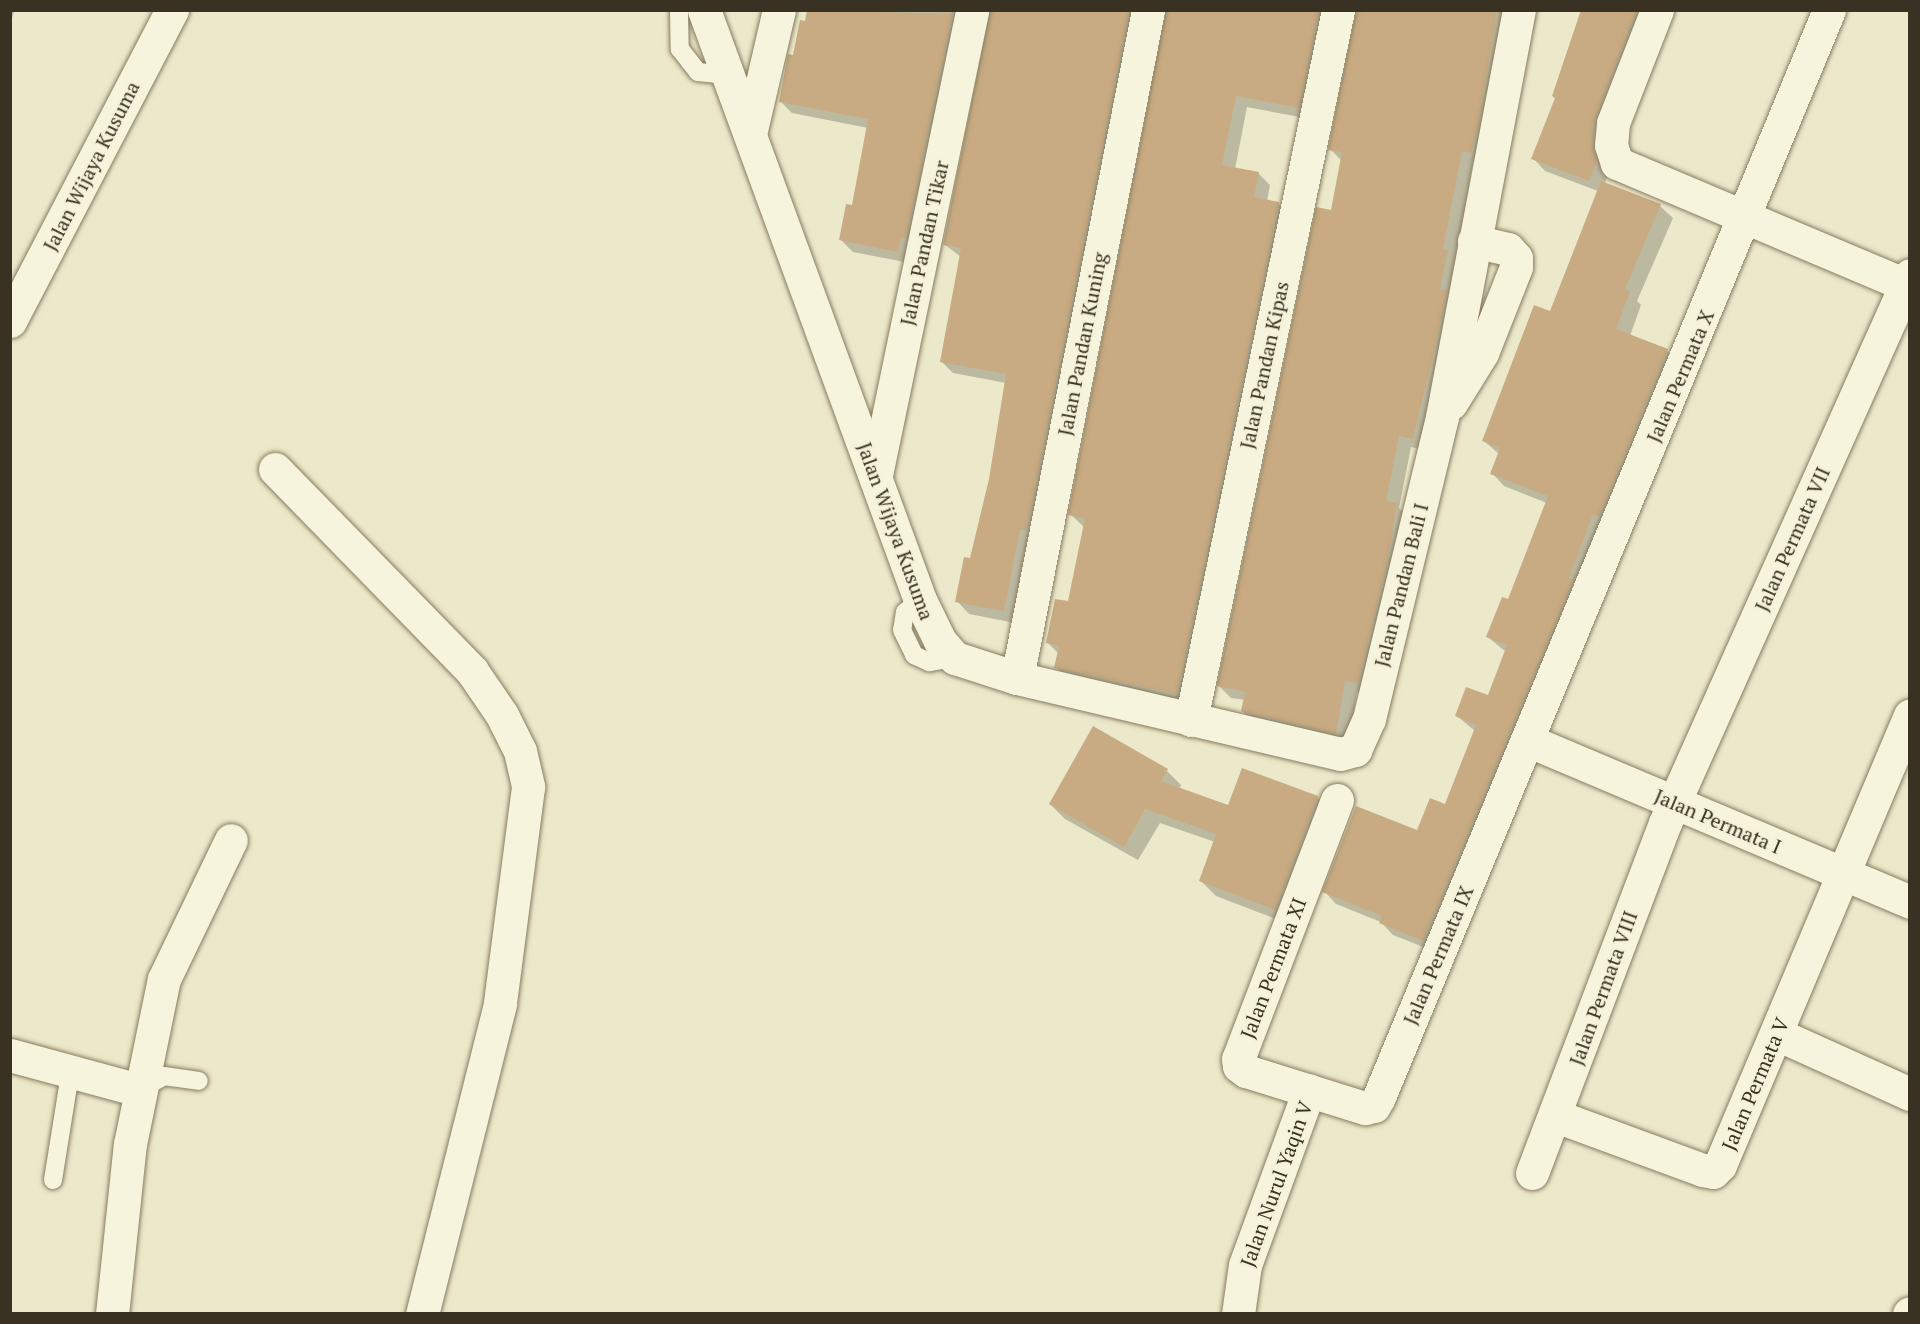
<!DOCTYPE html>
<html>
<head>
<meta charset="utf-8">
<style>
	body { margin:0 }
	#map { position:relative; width:1920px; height:1324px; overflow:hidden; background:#ece8ca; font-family:"PT Serif",serif }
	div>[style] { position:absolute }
	.shadow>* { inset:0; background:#0003 }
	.building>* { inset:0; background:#c8ab82 }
	.roads { filter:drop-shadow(0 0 2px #887c5f) drop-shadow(0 0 2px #887c5f) }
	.lane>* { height:18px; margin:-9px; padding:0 9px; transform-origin:9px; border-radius:9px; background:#f7f4dd }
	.street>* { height:33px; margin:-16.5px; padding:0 16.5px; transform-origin:16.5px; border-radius:16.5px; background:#f7f4dd }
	span { translate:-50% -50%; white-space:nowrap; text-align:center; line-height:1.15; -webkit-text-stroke:4.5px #f4f1d9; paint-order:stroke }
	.street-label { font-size:20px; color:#393122 }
	.frame { position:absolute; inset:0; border:12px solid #393122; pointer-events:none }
</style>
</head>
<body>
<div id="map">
	<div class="shadow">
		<div style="clip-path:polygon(10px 10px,15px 10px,10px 23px)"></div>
		<div style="clip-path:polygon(809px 10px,972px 10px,910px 263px,853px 252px,841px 240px,853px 207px,868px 128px,792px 113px,780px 101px)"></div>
		<div style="clip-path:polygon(990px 10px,1149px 10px,1015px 623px,969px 614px,957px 601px,972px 560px,990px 480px,1006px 383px,953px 373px,941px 361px,961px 257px,944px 244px)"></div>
		<div style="clip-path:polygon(1166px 10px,1338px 10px,1310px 119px,1247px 107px,1235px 169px,1258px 173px,1270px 185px,1267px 201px,1278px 203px,1290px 215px,1189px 706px,1068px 679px,1056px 667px,1059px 654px,1048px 643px,1070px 603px,1084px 527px,1070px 514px)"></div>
		<div style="clip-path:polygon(1357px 10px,1513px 10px,1483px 164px,1473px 162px,1425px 450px,1411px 447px,1399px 508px,1408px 517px,1370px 694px,1357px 692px,1348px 745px,1255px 723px,1242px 711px,1245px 700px,1231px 698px,1219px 686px,1332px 212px,1342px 161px,1330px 149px)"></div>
		<div style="clip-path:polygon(1581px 10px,1656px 10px,1605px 184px,1660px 206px,1673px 218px,1637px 301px,1641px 305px,1630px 336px,1667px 351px,1680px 363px,1436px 952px,1393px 935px,1381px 922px,1336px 904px,1324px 891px,1418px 832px,1446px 806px,1475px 731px,1457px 716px,1489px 697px,1506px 652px,1488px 637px,1509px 601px,1547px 503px,1504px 486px,1492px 473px,1499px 454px,1484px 441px,1551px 313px,1598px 191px,1545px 171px,1533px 158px,1557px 99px)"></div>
		<div style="clip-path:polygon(1243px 770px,1318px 798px,1332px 812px,1289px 924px,1216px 896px,1201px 881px,1215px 842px,1160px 823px,1138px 860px,1065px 819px,1050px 804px,1167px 771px,1181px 785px,1179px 789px,1229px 807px)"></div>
	</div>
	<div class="building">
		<div style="clip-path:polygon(807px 10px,952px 14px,906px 238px,901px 237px,898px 252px,839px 240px,846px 204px,852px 205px,868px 119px,779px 102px,788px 54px,793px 55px,800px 20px,805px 21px)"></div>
		<div style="clip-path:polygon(990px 10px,1129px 10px,1031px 508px,1026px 530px,1020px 529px,1004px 611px,955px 602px,964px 557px,970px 558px,989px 479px,1006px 374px,940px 362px,961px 248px,943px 245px)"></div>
		<div style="clip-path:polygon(1166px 10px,1319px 10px,1299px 108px,1236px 96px,1222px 165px,1259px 172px,1254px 197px,1279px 202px,1177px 694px,1054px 668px,1059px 646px,1046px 643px,1055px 599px,1068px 601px,1085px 518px,1068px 515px)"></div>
		<div style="clip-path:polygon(1356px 10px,1497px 10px,1478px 127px,1471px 153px,1462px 151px,1443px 249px,1448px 250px,1440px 289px,1447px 290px,1435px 347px,1413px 439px,1399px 436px,1386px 501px,1397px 503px,1387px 563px,1358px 683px,1345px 681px,1336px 734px,1241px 711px,1245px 692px,1217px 686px,1316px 207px,1331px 210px,1342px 152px,1328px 150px)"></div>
		<div style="clip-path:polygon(1581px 10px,1637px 10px,1595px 117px,1592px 143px,1597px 161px,1589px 181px,1531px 159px,1555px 98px,1552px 96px)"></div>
		<div style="clip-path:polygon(1601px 181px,1661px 204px,1625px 289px,1630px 291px,1616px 329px,1668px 349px,1599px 516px,1593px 514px,1569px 578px,1573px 580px,1423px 941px,1379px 923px,1382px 916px,1322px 892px,1356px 806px,1417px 830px,1430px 798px,1445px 804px,1476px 725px,1455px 716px,1466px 687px,1488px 695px,1507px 645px,1486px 637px,1502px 597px,1508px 599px,1548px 496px,1490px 474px,1500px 448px,1482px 441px,1534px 305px,1550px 311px)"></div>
		<div style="clip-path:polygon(1093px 726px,1168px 769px,1161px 781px,1228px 805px,1242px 768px,1318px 796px,1275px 910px,1199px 881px,1216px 834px,1145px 809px,1124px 847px,1049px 804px)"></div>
	</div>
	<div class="roads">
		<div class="lane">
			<div style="left:679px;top:10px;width:39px;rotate:89deg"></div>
			<div style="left:680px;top:49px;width:16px;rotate:52deg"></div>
			<div style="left:690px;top:62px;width:13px;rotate:51deg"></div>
			<div style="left:698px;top:72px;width:30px;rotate:6deg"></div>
			<div style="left:920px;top:600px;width:19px;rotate:141deg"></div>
			<div style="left:905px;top:612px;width:18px;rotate:99deg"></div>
			<div style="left:902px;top:630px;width:28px;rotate:64deg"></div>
			<div style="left:914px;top:655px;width:17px;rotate:25deg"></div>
			<div style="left:929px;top:662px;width:26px;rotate:-9deg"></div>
			<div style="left:141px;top:1089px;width:26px;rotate:-29deg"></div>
			<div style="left:164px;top:1076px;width:35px;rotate:8deg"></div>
			<div style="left:53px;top:1180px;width:107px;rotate:-80.9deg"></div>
		</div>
		<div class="street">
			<div style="left:704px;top:10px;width:628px;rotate:69.89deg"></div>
			<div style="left:920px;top:600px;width:46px;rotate:64deg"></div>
			<div style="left:940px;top:641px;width:23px;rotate:49deg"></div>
			<div style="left:955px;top:658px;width:65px;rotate:17.9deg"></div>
			<div style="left:1017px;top:678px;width:332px;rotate:13.2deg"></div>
			<div style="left:1340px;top:754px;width:16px;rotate:-15deg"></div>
			<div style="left:1355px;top:750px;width:34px;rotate:-66deg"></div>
			<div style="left:1369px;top:719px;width:311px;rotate:-76.4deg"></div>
			<div style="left:1442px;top:417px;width:414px;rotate:-79.3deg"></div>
			<div style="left:1657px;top:10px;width:121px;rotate:111.3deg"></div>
			<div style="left:1613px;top:123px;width:22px;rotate:95deg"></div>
			<div style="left:1611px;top:145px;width:19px;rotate:72deg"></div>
			<div style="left:1617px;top:163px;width:318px;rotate:22.9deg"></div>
			<div style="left:751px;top:130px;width:123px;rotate:-76.9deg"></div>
			<div style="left:10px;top:321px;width:351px;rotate:-62.5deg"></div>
			<div style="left:1451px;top:403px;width:59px;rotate:-58.2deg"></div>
			<div style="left:1482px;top:353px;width:92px;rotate:-68.4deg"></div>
			<div style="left:1516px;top:267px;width:9px;rotate:-90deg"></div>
			<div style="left:1516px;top:258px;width:12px;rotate:-132deg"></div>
			<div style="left:1508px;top:249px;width:35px;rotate:-167deg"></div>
			<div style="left:275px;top:469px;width:282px;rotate:45.7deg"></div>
			<div style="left:472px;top:671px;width:53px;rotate:55.7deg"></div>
			<div style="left:502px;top:715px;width:40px;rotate:63.4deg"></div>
			<div style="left:520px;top:751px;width:37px;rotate:77deg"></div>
			<div style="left:528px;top:787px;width:219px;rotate:97.4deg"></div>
			<div style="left:500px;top:1004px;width:320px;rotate:104.1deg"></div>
			<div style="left:876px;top:475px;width:475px;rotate:-78.3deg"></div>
			<div style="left:1017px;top:678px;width:681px;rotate:-78.9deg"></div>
			<div style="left:1191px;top:720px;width:725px;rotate:-78.3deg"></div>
			<div style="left:1527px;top:740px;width:416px;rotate:22.9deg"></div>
			<div style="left:1337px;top:800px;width:277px;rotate:110.9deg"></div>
			<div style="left:1238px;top:1059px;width:7px;rotate:82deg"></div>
			<div style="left:1239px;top:1066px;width:9px;rotate:36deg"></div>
			<div style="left:1246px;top:1071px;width:125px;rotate:17.3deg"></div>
			<div style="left:1365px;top:1108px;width:9px;rotate:-13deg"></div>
			<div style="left:1374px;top:1106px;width:10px;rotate:-61deg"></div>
			<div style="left:1379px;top:1097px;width:1176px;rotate:-67.51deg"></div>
			<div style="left:1777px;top:1034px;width:146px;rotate:24.3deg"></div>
			<div style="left:10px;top:1055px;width:134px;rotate:15.2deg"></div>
			<div style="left:1556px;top:1116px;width:157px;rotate:20.2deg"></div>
			<div style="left:1703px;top:1170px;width:10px;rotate:11deg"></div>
			<div style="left:1713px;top:1172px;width:10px;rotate:-45deg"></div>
			<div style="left:1720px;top:1165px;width:488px;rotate:-67.1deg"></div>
			<div style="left:1532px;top:1173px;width:374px;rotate:-69.2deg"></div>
			<div style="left:1665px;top:823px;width:600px;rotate:-65.91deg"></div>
			<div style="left:112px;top:1314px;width:171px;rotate:-84deg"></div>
			<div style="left:130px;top:1144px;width:168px;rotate:-78.4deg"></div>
			<div style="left:164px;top:979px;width:154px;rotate:-64.3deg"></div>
			<div style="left:1238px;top:1314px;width:49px;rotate:-81.9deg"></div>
			<div style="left:1245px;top:1265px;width:186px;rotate:-69.9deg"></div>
			<div style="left:1909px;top:1314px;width:1px;rotate:-45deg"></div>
		</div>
	</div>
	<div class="street-label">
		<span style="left:91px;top:166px;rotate:-63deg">Jalan Wijaya Kusuma</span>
		<span style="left:924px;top:243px;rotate:-78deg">Jalan Pandan Tikar</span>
		<span style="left:1082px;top:344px;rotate:-79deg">Jalan Pandan Kuning</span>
		<span style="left:1264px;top:365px;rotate:-78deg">Jalan Pandan Kipas</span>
		<span style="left:1680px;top:376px;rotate:-67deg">Jalan Permata X</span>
		<span style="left:896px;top:531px;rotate:70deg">Jalan Wijaya Kusuma</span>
		<span style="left:1792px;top:539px;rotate:-66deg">Jalan Permata VII</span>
		<span style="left:1401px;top:585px;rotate:-76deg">Jalan Pandan Bali I</span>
		<span style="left:1718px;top:821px;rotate:23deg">Jalan Permata I</span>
		<span style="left:1438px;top:955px;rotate:-67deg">Jalan Permata IX</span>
		<span style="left:1273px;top:968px;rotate:-69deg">Jalan Permata XI</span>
		<span style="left:1603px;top:988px;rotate:-70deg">Jalan Permata VIII</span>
		<span style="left:1755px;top:1084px;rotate:-67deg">Jalan Permata V</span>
		<span style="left:1276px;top:1184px;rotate:-70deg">Jalan Nurul Yaqin V</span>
	</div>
	<div class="frame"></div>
</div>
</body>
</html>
